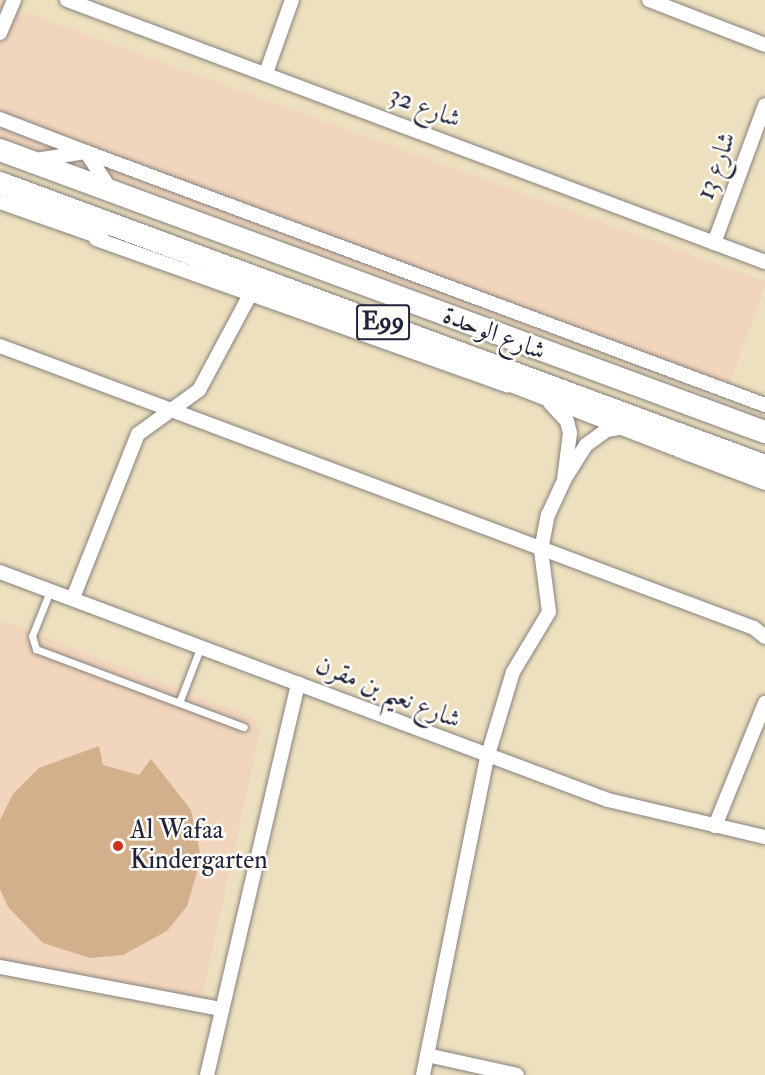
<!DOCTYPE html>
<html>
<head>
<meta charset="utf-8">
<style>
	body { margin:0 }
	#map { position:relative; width:765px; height:1075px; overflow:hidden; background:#ede0bf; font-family:"IM FELL Double Pica",Amiri,serif }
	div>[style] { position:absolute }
	.built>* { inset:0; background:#f1d5bd; transform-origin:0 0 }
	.building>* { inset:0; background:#d1b08b }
	.roads { filter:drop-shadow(0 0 2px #88817d) drop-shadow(0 0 2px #88817d) }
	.service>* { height:7px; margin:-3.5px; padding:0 3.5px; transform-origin:3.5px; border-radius:3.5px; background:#fff }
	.minor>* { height:14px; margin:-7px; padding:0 7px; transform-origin:7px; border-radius:7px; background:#fff }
	.primary>* { height:22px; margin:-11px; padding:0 11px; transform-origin:11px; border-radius:11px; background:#fff }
	.dots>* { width:16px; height:16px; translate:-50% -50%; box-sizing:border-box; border:3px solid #fdfcf7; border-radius:50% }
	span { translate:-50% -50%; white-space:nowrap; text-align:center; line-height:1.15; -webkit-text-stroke:5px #fdfcf7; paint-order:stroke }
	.shield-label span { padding:2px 4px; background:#fdfcf7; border:2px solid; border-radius:4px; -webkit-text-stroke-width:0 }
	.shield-label { font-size:24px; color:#22223b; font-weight:700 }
	.street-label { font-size:26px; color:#22223b }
	.poi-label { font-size:26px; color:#22223b }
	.left { translate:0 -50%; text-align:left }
</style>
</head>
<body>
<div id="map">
	<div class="built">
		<div style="left:0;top:3px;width:816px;height:125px;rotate:20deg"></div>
		<div style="clip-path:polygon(0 620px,254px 718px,260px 732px,203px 993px,192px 1002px,0 960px)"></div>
	</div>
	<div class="building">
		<div style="clip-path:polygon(99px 746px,103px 765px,139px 775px,151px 759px,191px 810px,201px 858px,187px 906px,167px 931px,123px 955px,90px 958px,43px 943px,8px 907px,0 889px,0 820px,13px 794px,39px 768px)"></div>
	</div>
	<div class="roads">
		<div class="service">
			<div style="left:50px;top:591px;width:48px;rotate:111.8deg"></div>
			<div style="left:32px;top:636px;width:14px;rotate:73deg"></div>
			<div style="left:36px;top:649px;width:222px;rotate:20.6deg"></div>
			<div style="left:179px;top:703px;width:61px;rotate:-68.9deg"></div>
		</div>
		<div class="minor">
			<div style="left:67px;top:0;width:746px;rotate:20.57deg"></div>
			<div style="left:649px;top:0;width:124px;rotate:21.2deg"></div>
			<div style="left:0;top:33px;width:36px;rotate:-67deg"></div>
			<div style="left:266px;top:73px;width:77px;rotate:-70.4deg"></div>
			<div style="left:0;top:119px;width:92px;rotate:21deg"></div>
			<div style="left:86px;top:152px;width:44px;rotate:57deg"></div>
			<div style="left:36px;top:160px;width:51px;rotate:-9.1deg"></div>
			<div style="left:86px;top:152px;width:725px;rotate:20.44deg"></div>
			<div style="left:0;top:202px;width:108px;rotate:19.4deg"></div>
			<div style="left:96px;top:239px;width:437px;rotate:19.6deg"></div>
			<div style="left:714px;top:243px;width:147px;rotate:-69.7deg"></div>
			<div style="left:0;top:346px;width:805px;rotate:20.51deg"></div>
			<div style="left:754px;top:628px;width:14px;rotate:39deg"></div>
			<div style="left:503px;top:382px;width:182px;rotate:21.2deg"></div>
			<div style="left:673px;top:448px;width:25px;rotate:-5deg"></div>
			<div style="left:550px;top:403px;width:25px;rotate:47deg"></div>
			<div style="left:567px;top:421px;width:12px;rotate:76deg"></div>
			<div style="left:570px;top:433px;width:47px;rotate:97.3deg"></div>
			<div style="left:564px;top:480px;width:41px;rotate:-57.8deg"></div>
			<div style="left:586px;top:445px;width:26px;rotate:-36deg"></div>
			<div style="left:607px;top:430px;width:12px;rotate:-9deg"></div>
			<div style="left:678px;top:450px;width:93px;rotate:20.8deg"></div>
			<div style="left:0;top:572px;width:649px;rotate:20.56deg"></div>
			<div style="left:608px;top:800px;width:161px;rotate:13.3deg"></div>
			<div style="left:73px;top:598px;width:176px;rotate:-68.4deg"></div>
			<div style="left:138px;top:434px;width:75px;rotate:-35.8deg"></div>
			<div style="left:199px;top:390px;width:108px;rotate:-61.8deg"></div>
			<div style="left:715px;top:826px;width:133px;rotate:-67.9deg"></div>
			<div style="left:0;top:967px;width:225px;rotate:10.8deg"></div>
			<div style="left:427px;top:1055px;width:92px;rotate:12.5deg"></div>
			<div style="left:207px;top:1075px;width:402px;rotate:-76.9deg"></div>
			<div style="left:423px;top:1075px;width:323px;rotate:-78.6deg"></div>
			<div style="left:487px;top:758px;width:90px;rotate:-73.2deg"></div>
			<div style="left:513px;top:672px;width:70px;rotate:-59deg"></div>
			<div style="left:549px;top:612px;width:63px;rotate:-97.4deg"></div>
			<div style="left:541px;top:550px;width:36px;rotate:-79deg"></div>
			<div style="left:548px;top:515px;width:38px;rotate:-65deg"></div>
		</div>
		<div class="primary">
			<div style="left:0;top:150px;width:815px;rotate:20.24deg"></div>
			<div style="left:0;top:183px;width:816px;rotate:20.3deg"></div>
		</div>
	</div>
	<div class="dots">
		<div style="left:118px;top:846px;background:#c8321e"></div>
	</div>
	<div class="shield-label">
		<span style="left:383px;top:322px">E99</span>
	</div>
	<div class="street-label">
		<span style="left:425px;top:108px;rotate:21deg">شارع 32</span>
		<span style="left:717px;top:166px;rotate:-70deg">شارع 13</span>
		<span style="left:494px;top:334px;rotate:21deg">شارع الوحدة</span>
		<span style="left:388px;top:693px;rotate:22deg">شارع نعيم بن مقرن</span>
	</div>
	<div class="poi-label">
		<span class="left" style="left:130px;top:846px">Al Wafaa<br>Kindergarten</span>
	</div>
</div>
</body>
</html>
